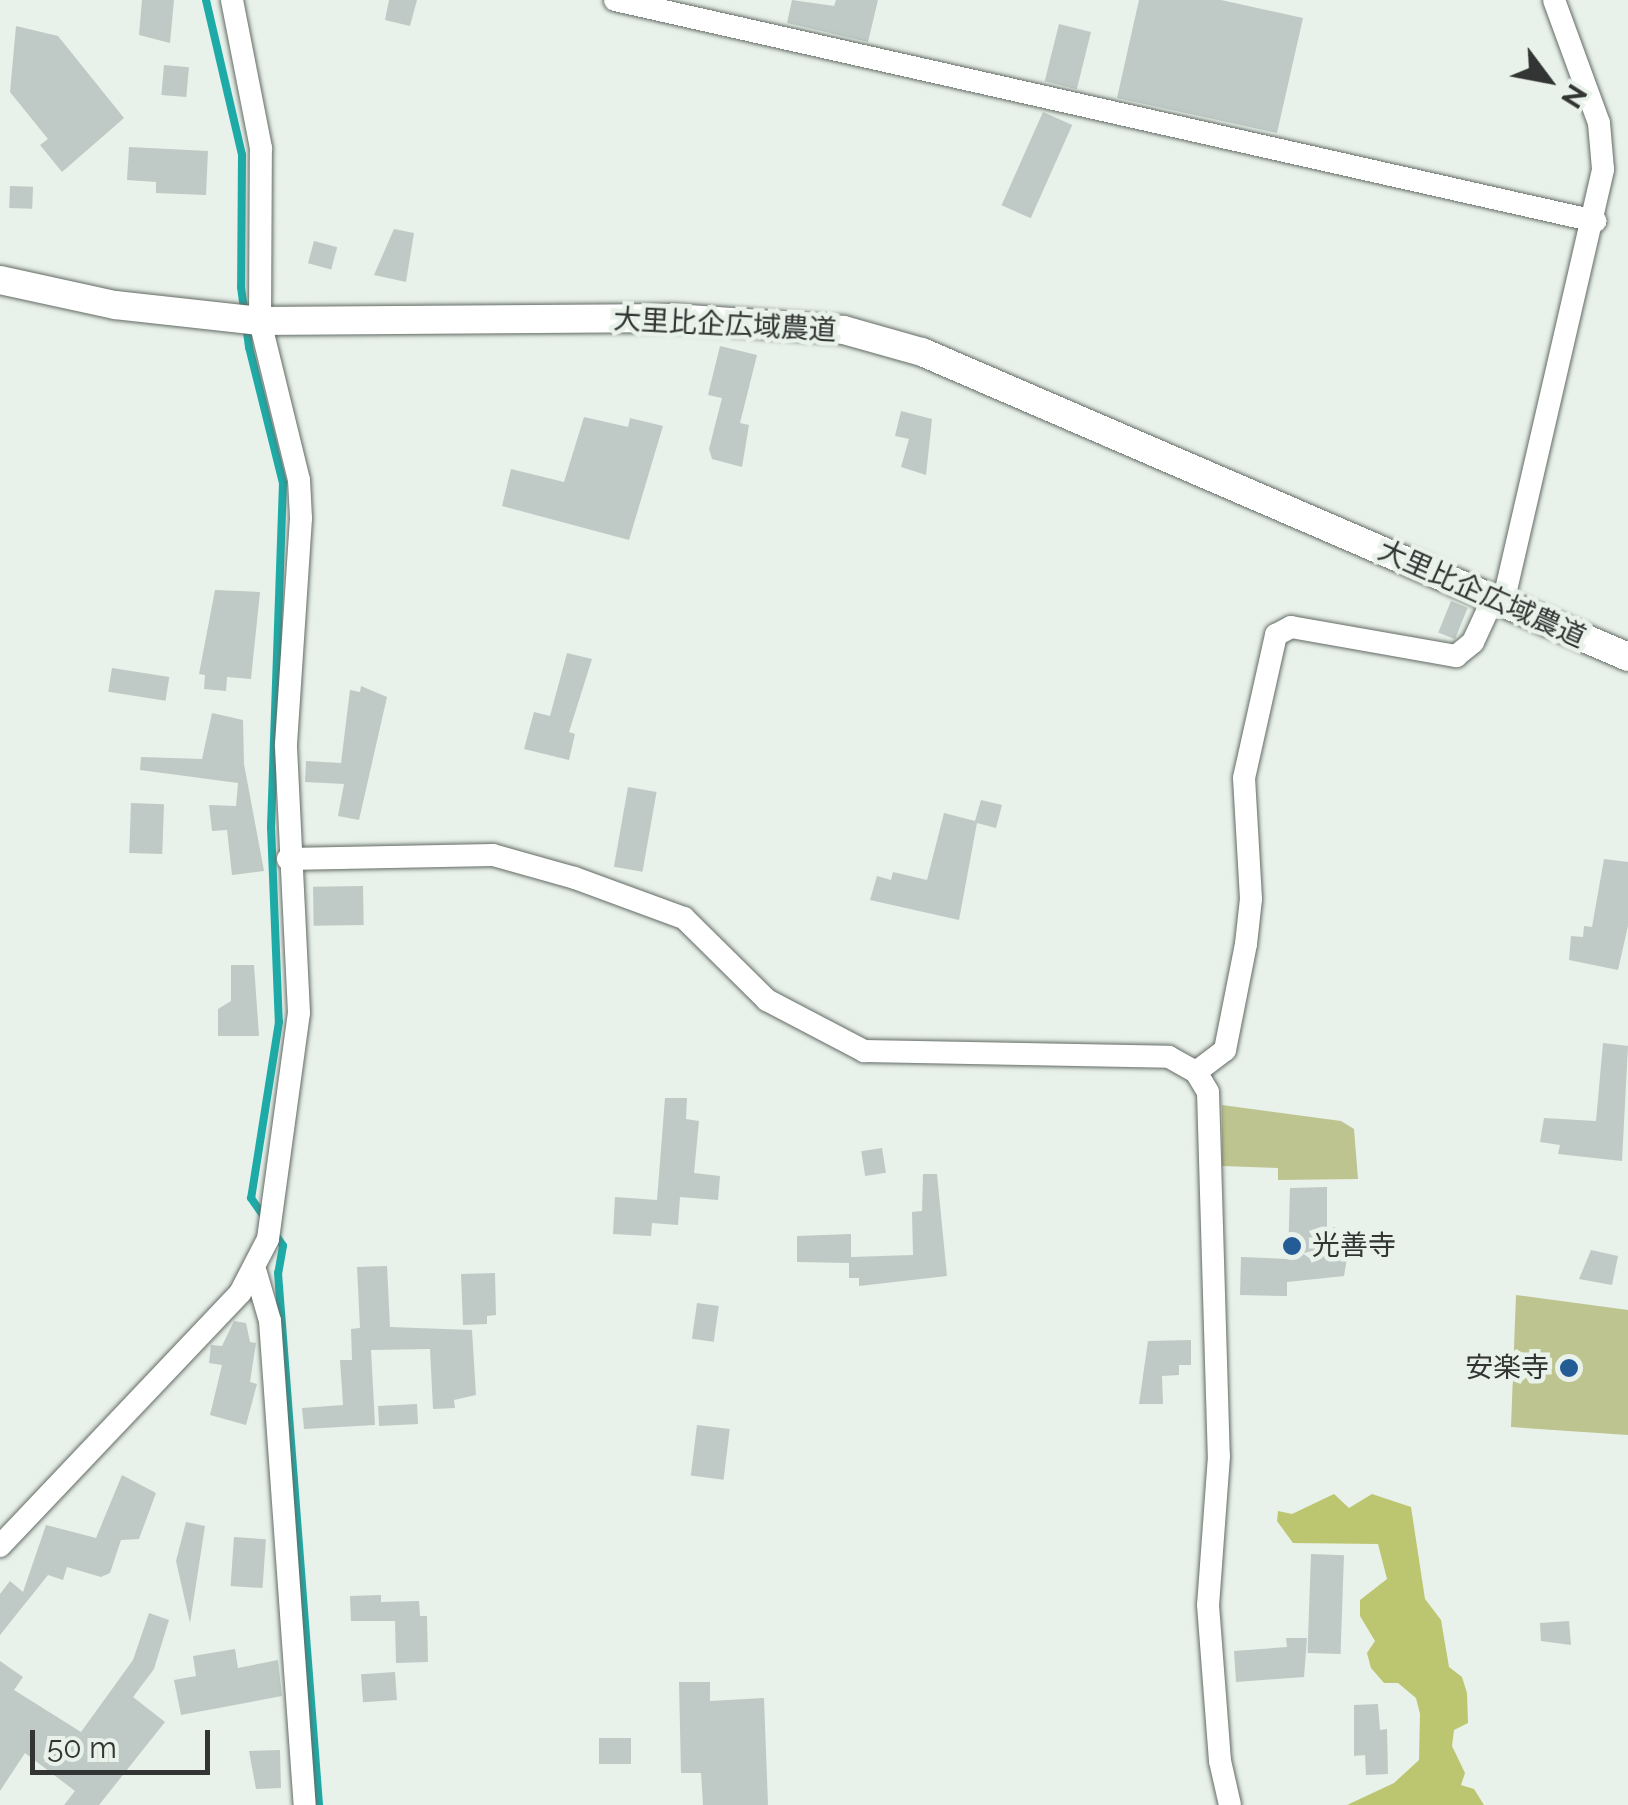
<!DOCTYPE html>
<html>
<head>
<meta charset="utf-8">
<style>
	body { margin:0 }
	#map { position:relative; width:1628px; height:1805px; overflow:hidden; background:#e8f1ea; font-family:Raleway,"Noto Sans JP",sans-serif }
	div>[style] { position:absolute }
	.green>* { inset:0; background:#bdc48f }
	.forest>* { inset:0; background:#bcc670 }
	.stream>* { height:8px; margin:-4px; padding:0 4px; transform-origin:4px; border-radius:4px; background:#1eaba7 }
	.building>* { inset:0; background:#bfcac6; transform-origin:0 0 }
	.roads { filter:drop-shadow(0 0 2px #636b65) drop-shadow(0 0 2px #636b65) }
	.minor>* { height:22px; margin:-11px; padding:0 11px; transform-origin:11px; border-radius:11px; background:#fff }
	.tertiary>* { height:28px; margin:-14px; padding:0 14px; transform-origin:14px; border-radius:14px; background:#fff }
	.dots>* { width:28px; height:28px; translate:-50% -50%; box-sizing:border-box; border:5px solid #e8f1ea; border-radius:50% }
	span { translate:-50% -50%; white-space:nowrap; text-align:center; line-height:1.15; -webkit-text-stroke:9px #e8f1ea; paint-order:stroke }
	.street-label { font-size:28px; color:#323533 }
	.poi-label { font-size:28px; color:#323533 }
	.left { translate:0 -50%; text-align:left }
	.right { translate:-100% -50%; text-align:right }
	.north { position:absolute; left:1498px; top:30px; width:100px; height:100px; -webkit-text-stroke:8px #e8f1ea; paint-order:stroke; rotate:122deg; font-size:28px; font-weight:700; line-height:40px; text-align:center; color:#323533 }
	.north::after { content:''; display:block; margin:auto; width:35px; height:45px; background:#323533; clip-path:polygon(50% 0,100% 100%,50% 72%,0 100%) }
	.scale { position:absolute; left:30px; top:1730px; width:180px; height:45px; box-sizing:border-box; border:5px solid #323533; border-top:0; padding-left:12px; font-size:30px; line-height:35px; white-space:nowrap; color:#323533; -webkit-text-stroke:8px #e8f1ea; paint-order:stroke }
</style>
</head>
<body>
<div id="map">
	<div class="green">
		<div style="clip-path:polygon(1222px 1105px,1341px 1121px,1354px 1129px,1358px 1179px,1278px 1180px,1278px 1168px,1222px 1166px)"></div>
		<div style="clip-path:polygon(1516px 1295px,1628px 1310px,1628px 1435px,1511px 1427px)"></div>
	</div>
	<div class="forest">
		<div style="clip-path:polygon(1334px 1494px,1349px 1508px,1372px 1494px,1411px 1507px,1425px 1599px,1441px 1620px,1449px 1667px,1462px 1677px,1467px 1693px,1468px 1723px,1454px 1730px,1452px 1746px,1465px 1773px,1461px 1785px,1474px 1789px,1484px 1805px,1347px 1805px,1394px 1783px,1419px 1760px,1420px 1714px,1416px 1698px,1398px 1683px,1384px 1683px,1371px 1668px,1367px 1653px,1375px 1641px,1360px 1616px,1360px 1600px,1387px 1579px,1378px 1544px,1293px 1543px,1277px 1521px,1278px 1511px,1292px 1514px)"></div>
	</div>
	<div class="stream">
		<div style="left:206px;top:0;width:159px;rotate:76.9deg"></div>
		<div style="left:242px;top:155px;width:132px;rotate:90.4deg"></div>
		<div style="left:241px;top:287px;width:61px;rotate:82.4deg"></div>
		<div style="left:249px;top:347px;width:140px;rotate:76deg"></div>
		<div style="left:283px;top:483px;width:344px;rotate:92deg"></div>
		<div style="left:271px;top:827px;width:195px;rotate:87.7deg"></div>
		<div style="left:279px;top:1022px;width:178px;rotate:99deg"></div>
		<div style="left:251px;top:1198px;width:24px;rotate:55deg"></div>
		<div style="left:275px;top:1234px;width:14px;rotate:56deg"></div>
		<div style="left:283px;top:1246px;width:27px;rotate:100deg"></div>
		<div style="left:278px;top:1273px;width:534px;rotate:85.59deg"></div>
	</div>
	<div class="building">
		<div style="clip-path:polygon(142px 0,174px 0,170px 43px,139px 35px)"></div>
		<div style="clip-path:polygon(389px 0,417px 0,410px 26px,385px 20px)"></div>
		<div style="clip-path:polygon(792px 0,834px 6px,836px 0,878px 0,868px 42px,787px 23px)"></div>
		<div style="clip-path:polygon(1139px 0,1221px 0,1303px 18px,1277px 133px,1117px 98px)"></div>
		<div style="left:1059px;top:24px;width:33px;height:59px;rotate:14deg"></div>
		<div style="clip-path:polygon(16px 26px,58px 36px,124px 118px,62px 172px,40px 145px,48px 139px,10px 92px)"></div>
		<div style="left:164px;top:65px;width:25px;height:30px;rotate:5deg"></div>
		<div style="left:1043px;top:112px;width:32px;height:102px;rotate:24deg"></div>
		<div style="clip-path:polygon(129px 147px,208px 151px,206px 195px,156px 193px,156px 182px,127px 180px)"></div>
		<div style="left:10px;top:186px;width:23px;height:22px;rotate:2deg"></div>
		<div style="clip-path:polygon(394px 229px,414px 233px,406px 282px,374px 275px)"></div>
		<div style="left:314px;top:241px;width:24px;height:23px;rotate:15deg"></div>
		<div style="clip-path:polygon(720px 346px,757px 355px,740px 423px,749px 425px,742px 467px,712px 459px,709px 449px,722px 398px,708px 395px)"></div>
		<div style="clip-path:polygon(901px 411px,932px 419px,926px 475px,901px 467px,909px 439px,895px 436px)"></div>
		<div style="clip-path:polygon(584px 417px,628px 427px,630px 418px,663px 426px,629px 540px,502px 506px,511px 469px,564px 482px)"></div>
		<div style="clip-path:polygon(215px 590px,260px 592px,251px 679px,227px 677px,226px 691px,204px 689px,205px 675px,199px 674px)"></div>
		<div style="left:1451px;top:601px;width:18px;height:34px;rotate:22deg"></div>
		<div style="clip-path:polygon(567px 653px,592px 659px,569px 732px,575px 734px,569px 760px,524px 749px,534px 712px,550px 716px)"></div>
		<div style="left:112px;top:668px;width:58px;height:24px;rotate:9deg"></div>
		<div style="clip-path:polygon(361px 686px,387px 697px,359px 820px,338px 816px,344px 784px,305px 782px,306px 761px,341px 763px,350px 690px,360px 692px)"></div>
		<div style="clip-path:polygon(212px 713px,243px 720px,244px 764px,264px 871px,232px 875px,227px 830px,212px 831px,209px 805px,236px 806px,238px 783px,140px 770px,141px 757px,202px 759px)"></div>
		<div style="left:628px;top:787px;width:29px;height:81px;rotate:10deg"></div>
		<div style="clip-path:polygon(981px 800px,1002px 805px,996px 828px,977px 823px,959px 920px,870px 900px,877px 876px,891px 880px,893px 872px,927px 880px,944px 813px,975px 821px)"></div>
		<div style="left:131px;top:803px;width:33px;height:50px;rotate:2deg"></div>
		<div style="clip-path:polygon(1604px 859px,1628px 862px,1628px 926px,1618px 970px,1569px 960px,1571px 936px,1583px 937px,1584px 926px,1592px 927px)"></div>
		<div style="left:363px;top:886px;width:39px;height:50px;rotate:89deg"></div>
		<div style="clip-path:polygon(231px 965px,254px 965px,259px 1036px,218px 1036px,218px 1009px,231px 1001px)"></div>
		<div style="clip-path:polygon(1603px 1043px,1628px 1046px,1622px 1161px,1558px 1154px,1560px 1145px,1540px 1142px,1544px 1118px,1596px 1121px)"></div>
		<div style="clip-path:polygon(665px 1098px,687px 1098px,686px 1119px,699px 1121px,694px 1173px,720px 1176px,718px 1200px,680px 1197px,678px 1225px,652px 1223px,651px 1236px,613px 1234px,615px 1197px,657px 1200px)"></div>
		<div style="left:882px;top:1148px;width:25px;height:21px;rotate:81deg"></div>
		<div style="clip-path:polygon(923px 1174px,937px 1174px,947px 1276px,859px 1286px,859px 1278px,849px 1278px,849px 1263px,797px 1262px,797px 1236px,851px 1234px,851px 1257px,913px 1255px,912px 1212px,922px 1211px)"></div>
		<div style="clip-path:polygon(1327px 1187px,1327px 1227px,1335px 1227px,1335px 1246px,1349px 1246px,1344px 1276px,1287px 1282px,1287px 1296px,1240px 1295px,1241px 1257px,1288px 1259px,1290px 1188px)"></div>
		<div style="clip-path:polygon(1591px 1250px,1618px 1256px,1612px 1285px,1579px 1279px)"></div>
		<div style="clip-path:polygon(387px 1266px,390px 1327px,472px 1330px,476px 1395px,454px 1400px,455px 1408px,433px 1409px,430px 1349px,371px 1350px,375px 1425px,304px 1429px,302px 1408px,343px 1405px,340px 1360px,352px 1360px,351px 1329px,360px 1328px,357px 1267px)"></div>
		<div style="clip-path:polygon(495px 1273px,496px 1315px,487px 1316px,487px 1324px,463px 1325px,461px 1274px)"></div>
		<div style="left:697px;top:1303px;width:22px;height:36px;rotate:8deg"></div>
		<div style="clip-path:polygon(234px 1321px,246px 1323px,250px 1342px,256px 1343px,250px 1382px,257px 1384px,246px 1425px,210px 1415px,222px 1365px,209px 1363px,211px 1345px,222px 1346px)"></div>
		<div style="clip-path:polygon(1191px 1340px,1191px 1365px,1179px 1365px,1179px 1375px,1162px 1376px,1163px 1404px,1139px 1404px,1148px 1341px)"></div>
		<div style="left:417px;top:1404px;width:20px;height:39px;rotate:87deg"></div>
		<div style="left:697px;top:1425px;width:33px;height:51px;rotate:7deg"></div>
		<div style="clip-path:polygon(122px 1475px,156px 1493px,139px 1539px,121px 1540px,110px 1573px,101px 1577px,67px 1567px,63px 1580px,48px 1575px,0 1635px,0 1594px,10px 1581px,23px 1592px,46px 1525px,96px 1538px)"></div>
		<div style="clip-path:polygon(186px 1522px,205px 1526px,190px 1623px,176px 1561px)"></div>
		<div style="left:234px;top:1537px;width:32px;height:49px;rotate:4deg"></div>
		<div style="left:1311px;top:1554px;width:33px;height:99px;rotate:2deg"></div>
		<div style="clip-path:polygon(381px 1595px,381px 1602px,419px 1601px,420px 1616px,427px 1616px,428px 1662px,396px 1663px,395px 1621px,351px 1621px,350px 1596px)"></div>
		<div style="clip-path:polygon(149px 1613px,169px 1620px,154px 1669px,133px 1697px,165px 1722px,99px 1805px,64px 1805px,75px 1791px,25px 1753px,0 1791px,0 1661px,23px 1677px,14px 1690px,81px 1732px,133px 1660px)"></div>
		<div style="clip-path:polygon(1569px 1621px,1571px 1645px,1541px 1641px,1540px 1623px)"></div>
		<div style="clip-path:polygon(1286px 1638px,1307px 1638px,1304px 1677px,1236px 1682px,1234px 1651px,1287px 1647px)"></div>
		<div style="clip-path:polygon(235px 1649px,238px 1668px,278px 1660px,282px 1696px,181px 1715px,174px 1680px,196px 1676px,193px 1656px)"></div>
		<div style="left:395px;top:1672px;width:28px;height:34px;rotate:86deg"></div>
		<div style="clip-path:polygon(679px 1682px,710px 1682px,710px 1701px,764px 1698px,768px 1805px,703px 1805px,701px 1773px,681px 1773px)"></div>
		<div style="clip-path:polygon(1378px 1704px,1380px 1730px,1387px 1729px,1388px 1774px,1366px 1775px,1365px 1755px,1354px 1756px,1354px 1705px)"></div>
		<div style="left:631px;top:1738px;width:26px;height:32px;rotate:90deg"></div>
		<div style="clip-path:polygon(280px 1750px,281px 1788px,256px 1789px,249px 1751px)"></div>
	</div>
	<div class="roads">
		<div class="minor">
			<div style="left:615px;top:0;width:1005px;rotate:12.71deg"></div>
			<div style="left:1503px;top:603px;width:445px;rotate:-77deg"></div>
			<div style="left:1603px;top:169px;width:46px;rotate:-95deg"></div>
			<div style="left:1599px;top:123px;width:131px;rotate:-110.1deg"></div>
			<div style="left:288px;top:859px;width:205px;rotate:-1.1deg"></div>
			<div style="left:493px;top:855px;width:85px;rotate:15.7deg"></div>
			<div style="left:575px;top:878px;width:116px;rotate:20.2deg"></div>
			<div style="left:684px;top:918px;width:117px;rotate:44.7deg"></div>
			<div style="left:767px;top:1000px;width:110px;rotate:27.7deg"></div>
			<div style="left:864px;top:1051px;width:305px;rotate:1.1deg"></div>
			<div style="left:1169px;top:1057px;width:31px;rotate:29deg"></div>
			<div style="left:1196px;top:1072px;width:23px;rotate:59deg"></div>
			<div style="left:1208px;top:1092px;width:364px;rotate:88.3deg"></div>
			<div style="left:1219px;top:1456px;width:149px;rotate:94.2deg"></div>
			<div style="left:1208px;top:1605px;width:156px;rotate:85.6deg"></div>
			<div style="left:1220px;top:1761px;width:45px;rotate:77.2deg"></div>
			<div style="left:1196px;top:1072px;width:36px;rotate:-37deg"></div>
			<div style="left:1225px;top:1050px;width:108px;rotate:-78.8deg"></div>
			<div style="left:1246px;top:944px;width:45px;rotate:-83.7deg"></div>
			<div style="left:1251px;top:899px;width:121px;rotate:-93.3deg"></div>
			<div style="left:1244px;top:778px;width:147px;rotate:-77.4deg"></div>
			<div style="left:1276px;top:635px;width:17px;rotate:-28deg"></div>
			<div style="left:1291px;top:627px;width:168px;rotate:10deg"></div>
			<div style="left:1456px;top:656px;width:22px;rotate:-39deg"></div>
			<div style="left:1473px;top:642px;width:47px;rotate:-65.1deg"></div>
			<div style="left:256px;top:1273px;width:50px;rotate:73.7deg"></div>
			<div style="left:270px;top:1321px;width:485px;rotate:85.9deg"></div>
			<div style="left:0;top:1546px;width:349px;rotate:-46.5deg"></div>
			<div style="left:240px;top:1293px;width:61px;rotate:-62.6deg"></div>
			<div style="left:268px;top:1239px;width:228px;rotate:-82.2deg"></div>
			<div style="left:299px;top:1013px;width:269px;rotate:-92.8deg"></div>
			<div style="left:286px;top:744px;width:226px;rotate:-86.2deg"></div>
			<div style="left:301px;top:518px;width:38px;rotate:-93deg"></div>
			<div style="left:299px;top:480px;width:164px;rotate:-103.8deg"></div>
			<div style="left:260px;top:321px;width:173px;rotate:-89.7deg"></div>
			<div style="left:261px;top:148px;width:151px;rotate:-101.1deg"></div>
		</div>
		<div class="tertiary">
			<div style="left:0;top:280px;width:118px;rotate:12.3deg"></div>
			<div style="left:115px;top:305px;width:146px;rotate:6.3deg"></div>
			<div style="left:260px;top:321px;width:414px;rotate:-0.4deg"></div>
			<div style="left:674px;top:318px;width:170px;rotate:4deg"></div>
			<div style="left:844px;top:330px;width:81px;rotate:15.8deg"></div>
			<div style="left:922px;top:352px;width:769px;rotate:23.36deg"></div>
		</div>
	</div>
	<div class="dots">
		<div style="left:1292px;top:1246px;background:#245d95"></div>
		<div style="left:1569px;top:1368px;background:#245d95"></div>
	</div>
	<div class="street-label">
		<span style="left:725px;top:325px;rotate:3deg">大里比企広域農道</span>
		<span style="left:1482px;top:594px;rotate:24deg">大里比企広域農道</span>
	</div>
	<div class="poi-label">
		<span class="left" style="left:1312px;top:1246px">光善寺</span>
		<span class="right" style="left:1549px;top:1368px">安楽寺</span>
	</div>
	<div class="north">N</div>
	<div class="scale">50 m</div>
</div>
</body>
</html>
